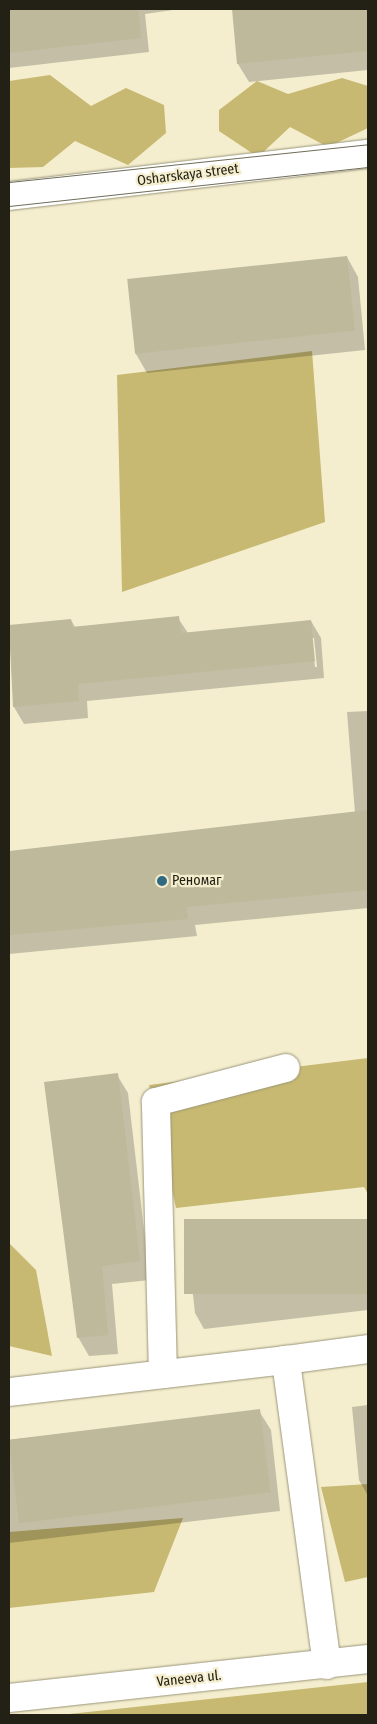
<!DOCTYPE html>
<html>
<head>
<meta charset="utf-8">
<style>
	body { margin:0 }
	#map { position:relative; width:377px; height:1724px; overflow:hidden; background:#f4eecf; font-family:"Fira Sans Condensed",sans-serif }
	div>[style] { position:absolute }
	.forest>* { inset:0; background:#c7b971 }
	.shadow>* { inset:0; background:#0003 }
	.building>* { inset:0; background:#beb99b; transform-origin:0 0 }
	.roads { filter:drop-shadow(0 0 1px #9b9578) drop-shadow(0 0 1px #9b9578) }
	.minor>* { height:28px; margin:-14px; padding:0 14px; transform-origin:14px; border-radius:14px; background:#fff }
	.major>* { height:28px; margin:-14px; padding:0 14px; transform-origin:14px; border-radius:14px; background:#fff }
	.tram>* { height:1px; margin:-0.5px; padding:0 0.5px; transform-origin:0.5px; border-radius:0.5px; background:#706d5a }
	.dots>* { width:14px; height:14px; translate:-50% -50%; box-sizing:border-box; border:2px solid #f4eecf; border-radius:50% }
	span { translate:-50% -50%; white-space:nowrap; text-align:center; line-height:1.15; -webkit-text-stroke:4.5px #f4eecf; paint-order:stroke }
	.street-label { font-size:14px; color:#232115 }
	.poi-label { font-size:14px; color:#232115 }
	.left { translate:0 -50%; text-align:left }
	.frame { position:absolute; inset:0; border:10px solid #232115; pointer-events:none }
</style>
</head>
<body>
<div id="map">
	<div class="forest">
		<div style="clip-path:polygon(50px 75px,91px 106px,126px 88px,164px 105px,166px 133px,128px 165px,75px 141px,43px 167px,9px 168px,9px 81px)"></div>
		<div style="clip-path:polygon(342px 78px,368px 86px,368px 128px,328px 147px,290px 127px,258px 157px,219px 131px,219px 110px,257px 81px,288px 94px)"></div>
		<div style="clip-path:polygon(312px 351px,325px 522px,122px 592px,117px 375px)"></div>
		<div style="clip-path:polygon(368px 1058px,368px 1194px,364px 1187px,176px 1208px,149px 1085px)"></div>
		<div style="clip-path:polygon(9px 1243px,36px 1270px,52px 1356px,9px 1346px)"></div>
		<div style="clip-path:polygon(368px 1484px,368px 1577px,345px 1582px,321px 1487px)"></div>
		<div style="clip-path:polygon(183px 1518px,154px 1592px,9px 1608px,9px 1532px)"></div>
		<div style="clip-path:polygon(368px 1682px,368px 1715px,60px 1715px)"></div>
	</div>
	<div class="shadow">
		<div style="clip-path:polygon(9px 9px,180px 9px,145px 14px,149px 52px,9px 68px)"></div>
		<div style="clip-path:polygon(233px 9px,368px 9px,368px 70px,249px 82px,238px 64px)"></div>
		<div style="clip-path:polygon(347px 257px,358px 277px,365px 350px,147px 373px,136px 354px,128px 281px)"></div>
		<div style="clip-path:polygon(evenodd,178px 618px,188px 633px,311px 621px,321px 638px,324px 678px,87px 701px,88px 718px,24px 724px,14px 707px,9px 626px,71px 620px,75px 627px,178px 618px,312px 638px,314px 638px,317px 667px,315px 667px,312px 638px)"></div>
		<div style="clip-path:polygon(368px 711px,368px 908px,195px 925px,197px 936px,9px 954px,9px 852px,355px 813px,347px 712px)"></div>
		<div style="clip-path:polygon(117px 1075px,128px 1093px,150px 1280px,112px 1284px,118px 1354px,89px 1356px,78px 1337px)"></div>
		<div style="clip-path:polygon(368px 1220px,368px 1310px,204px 1329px,195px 1313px,187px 1240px)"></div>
		<div style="clip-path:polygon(368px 1405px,368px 1496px,359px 1480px,352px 1407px)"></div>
		<div style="clip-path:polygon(259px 1411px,271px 1430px,280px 1511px,9px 1543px,9px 1440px)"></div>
	</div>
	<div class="building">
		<div style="clip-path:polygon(9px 9px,138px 9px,141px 38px,9px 53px)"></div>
		<div style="clip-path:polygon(232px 9px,368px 9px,368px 51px,237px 64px)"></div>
		<div style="left:347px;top:256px;width:75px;height:221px;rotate:84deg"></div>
		<div style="clip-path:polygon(179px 616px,181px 633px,311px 620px,315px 661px,78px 684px,79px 701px,13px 707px,9px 625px,71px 619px,72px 627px)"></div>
		<div style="clip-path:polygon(368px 810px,368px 890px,186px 907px,188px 919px,9px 935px,9px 851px)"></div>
		<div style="clip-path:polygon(118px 1073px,140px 1261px,102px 1266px,108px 1335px,77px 1338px,44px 1082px)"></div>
		<div style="left:368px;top:1219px;width:75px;height:184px;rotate:90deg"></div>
		<div style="left:260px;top:1409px;width:84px;height:253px;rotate:83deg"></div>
	</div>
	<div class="roads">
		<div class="minor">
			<div style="left:9px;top:196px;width:361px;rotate:-6.7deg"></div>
			<div style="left:163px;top:1374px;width:272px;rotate:-91.5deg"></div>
			<div style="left:156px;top:1102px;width:134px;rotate:-14.7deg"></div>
			<div style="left:9px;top:1392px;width:279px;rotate:-6.6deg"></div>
			<div style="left:327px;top:1665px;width:308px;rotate:-97.7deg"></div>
			<div style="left:286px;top:1360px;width:83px;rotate:-7.6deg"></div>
		</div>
		<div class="major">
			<div style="left:9px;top:1698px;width:361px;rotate:-6.2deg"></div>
		</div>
	</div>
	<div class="tram">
		<div style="left:9px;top:182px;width:361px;rotate:-6deg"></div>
		<div style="left:9px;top:206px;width:361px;rotate:-6.2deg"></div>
	</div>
	<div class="dots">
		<div style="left:162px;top:881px;background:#2f6982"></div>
	</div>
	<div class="street-label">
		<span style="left:188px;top:175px;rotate:-7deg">Osharskaya street</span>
		<span style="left:189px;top:1679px;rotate:-6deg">Vaneeva ul.</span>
	</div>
	<div class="poi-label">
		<span class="left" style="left:172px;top:881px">Реномаг</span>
	</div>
	<div class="frame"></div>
</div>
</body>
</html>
